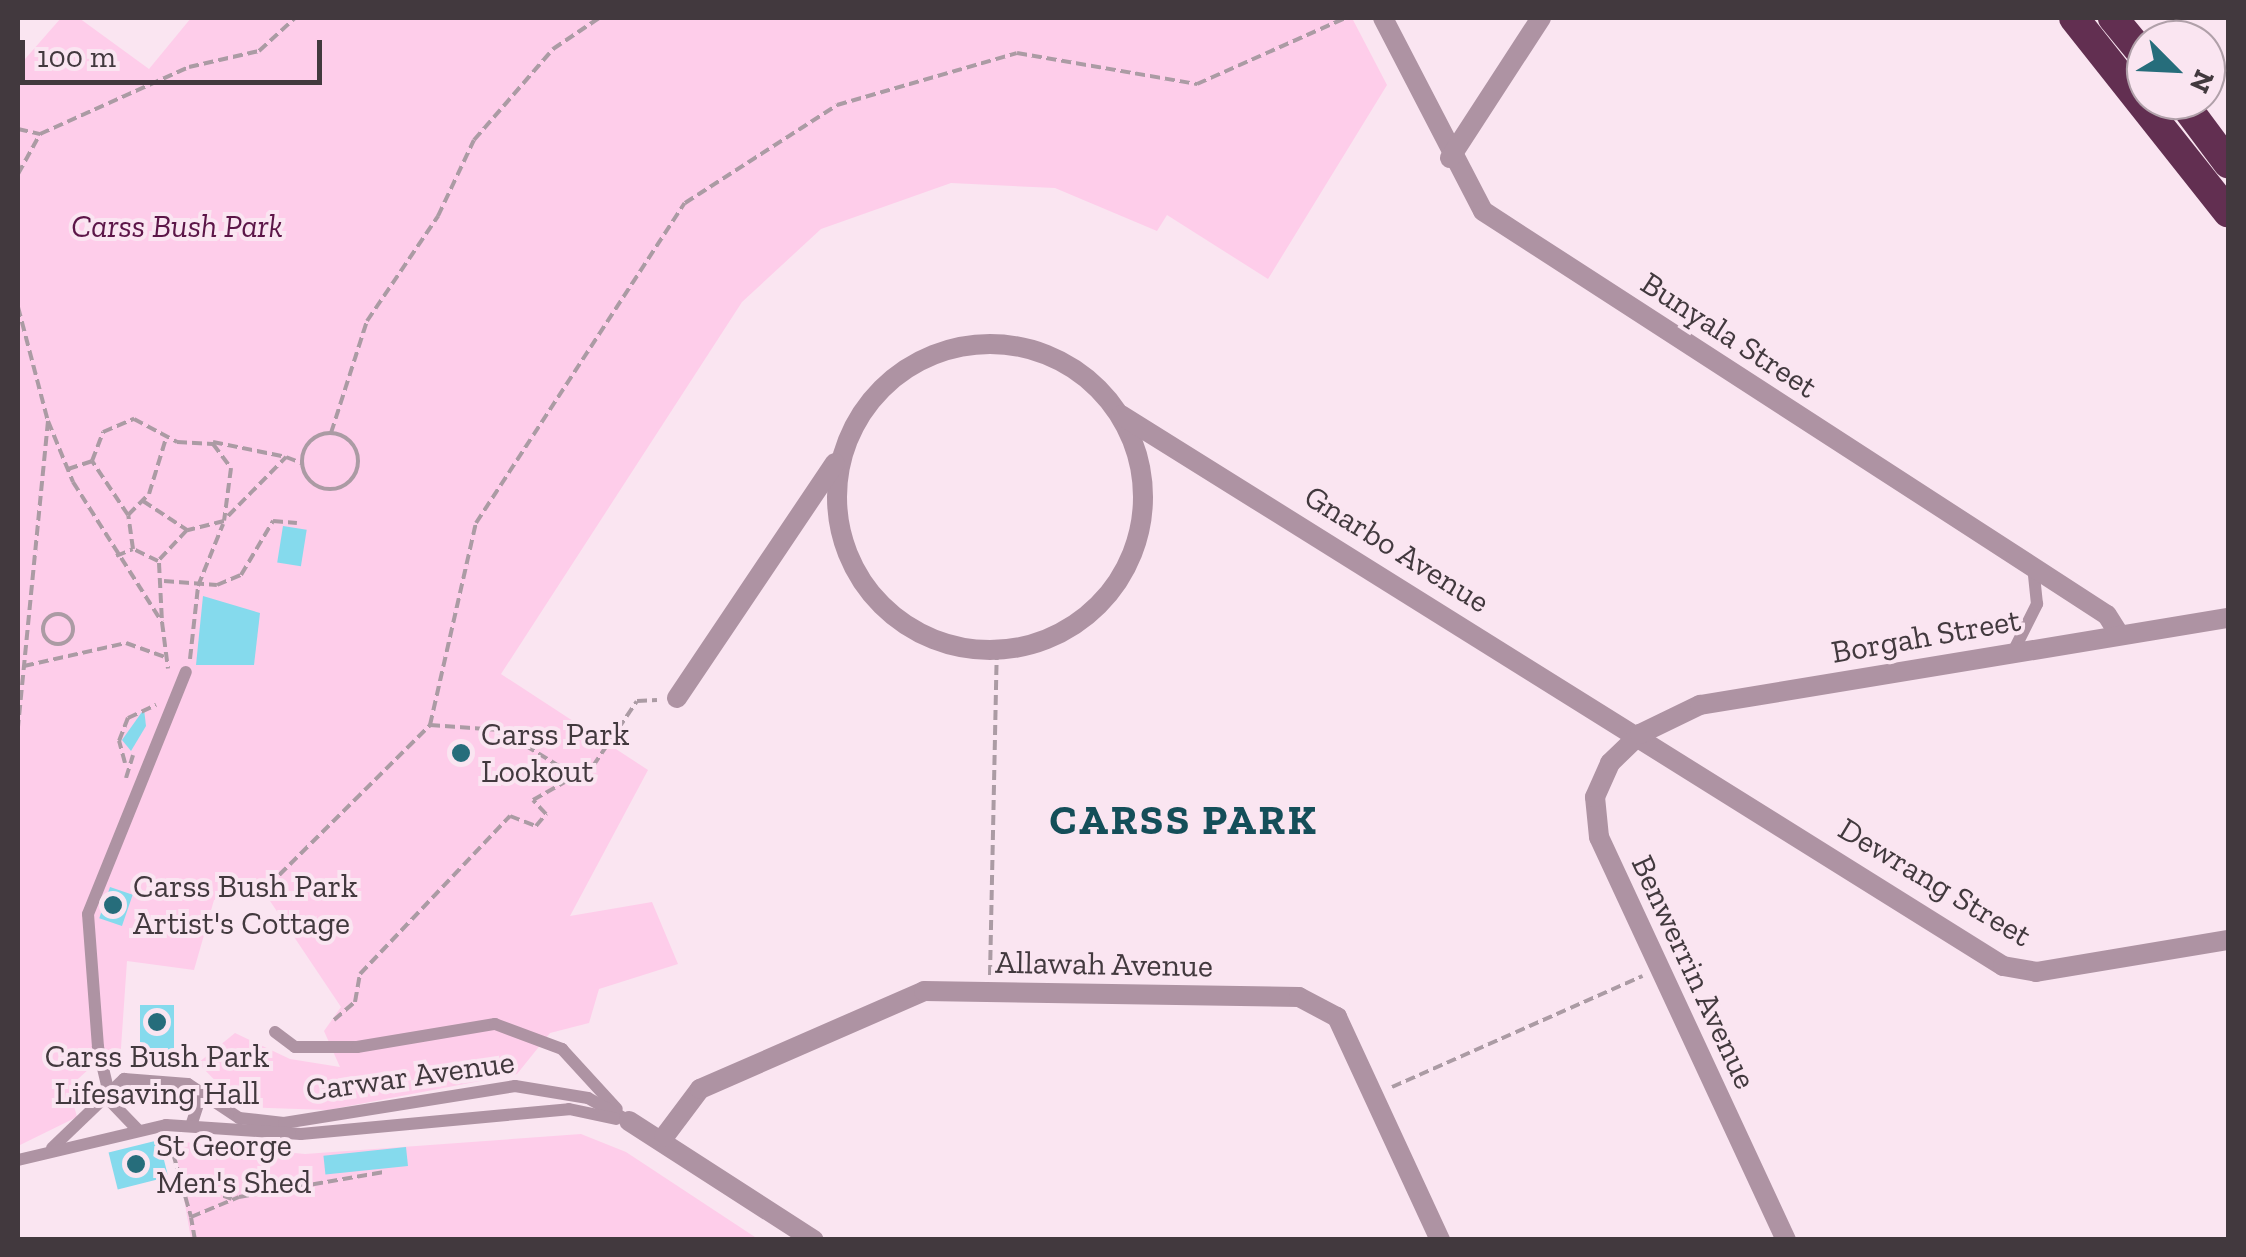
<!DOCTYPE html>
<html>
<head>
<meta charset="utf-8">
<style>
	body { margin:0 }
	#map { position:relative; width:2246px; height:1257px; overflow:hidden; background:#fae5f1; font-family:"Zilla Slab",serif }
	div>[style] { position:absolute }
	.green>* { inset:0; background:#fecdea }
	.building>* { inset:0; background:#85daed; transform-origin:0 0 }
	.path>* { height:4px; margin-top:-2px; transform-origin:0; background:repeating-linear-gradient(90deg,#ab9ba4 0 10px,transparent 0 15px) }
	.path>.ring { margin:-2px; padding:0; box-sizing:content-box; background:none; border:4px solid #ab9ba4; border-radius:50% }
	.lane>* { height:12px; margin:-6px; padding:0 6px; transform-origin:6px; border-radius:6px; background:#ae93a3 }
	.street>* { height:20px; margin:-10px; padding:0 10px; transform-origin:10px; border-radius:10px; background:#ae93a3 }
	.street>.ring { margin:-10px; padding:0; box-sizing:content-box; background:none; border:20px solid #ae93a3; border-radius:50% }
	.highway>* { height:30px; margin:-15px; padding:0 15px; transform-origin:15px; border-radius:15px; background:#622f51 }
	.dots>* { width:28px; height:28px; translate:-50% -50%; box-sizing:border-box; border:5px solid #fae5f1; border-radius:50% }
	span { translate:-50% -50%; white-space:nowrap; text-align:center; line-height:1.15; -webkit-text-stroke:8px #fae5f1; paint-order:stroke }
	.park-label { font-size:32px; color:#5c1648; font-style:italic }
	.street-label { font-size:32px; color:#42393e }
	.poi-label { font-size:32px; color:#42393e }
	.left { translate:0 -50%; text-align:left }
	.district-label { font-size:42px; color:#144e59; font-weight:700; letter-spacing:2.5px }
	.frame { position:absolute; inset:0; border:20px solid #42393e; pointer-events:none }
	.north { position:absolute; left:2126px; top:20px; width:100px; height:100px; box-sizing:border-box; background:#fae5f1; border:2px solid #b0a0a9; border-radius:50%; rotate:114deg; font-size:28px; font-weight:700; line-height:40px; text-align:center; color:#42393e }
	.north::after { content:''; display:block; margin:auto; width:35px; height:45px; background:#266d7b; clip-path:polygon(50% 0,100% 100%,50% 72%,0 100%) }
	.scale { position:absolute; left:20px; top:40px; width:302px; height:45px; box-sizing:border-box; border:5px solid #42393e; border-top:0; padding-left:12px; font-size:30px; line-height:35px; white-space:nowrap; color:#42393e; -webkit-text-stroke:8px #fae5f1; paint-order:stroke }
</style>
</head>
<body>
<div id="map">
	<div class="green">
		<div style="clip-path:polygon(61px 18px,79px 18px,149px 69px,191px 18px,1352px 18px,1387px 85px,1268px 279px,1167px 215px,1157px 231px,1055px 188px,951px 183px,821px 229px,742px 302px,501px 674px,648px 770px,570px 916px,652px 902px,678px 964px,599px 989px,589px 1023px,550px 1033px,517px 1074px,328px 1110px,241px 1107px,198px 1063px,235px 1033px,290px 1059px,340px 1067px,324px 1031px,341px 1007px,266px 895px,214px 900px,194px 970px,127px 961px,120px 1062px,89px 1069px,69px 1087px,77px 1117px,18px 1146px,18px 67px)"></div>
		<div style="clip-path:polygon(581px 1134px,626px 1152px,758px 1239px,191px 1239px,174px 1141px,305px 1154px)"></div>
	</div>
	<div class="building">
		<div style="left:283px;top:526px;width:24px;height:37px;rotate:9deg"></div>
		<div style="clip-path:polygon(203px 596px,260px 613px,254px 665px,196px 665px)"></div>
		<div style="clip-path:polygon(144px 709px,146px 726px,131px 751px,122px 740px)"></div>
		<div style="left:110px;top:887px;width:24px;height:33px;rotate:19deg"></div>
		<div style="left:140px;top:1005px;width:34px;height:48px"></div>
		<div style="left:159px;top:1140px;width:38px;height:52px;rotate:76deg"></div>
		<div style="left:406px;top:1147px;width:19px;height:83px;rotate:84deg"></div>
	</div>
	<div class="path">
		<div style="left:18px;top:129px;width:23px;rotate:13deg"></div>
		<div style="left:18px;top:174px;width:46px;rotate:-61.2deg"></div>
		<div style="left:40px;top:134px;width:163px;rotate:-24.2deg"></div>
		<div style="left:189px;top:67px;width:72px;rotate:-12.9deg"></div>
		<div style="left:259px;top:51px;width:49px;rotate:-42.5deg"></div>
		<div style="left:18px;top:307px;width:118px;rotate:75.3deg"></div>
		<div style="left:48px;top:421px;width:307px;rotate:95.6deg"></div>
		<div style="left:134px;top:419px;width:49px;rotate:28.1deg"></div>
		<div style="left:177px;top:442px;width:36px;rotate:3deg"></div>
		<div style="left:213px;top:444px;width:30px;rotate:53deg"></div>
		<div style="left:231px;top:468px;width:53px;rotate:97.5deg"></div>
		<div style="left:224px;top:521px;width:38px;rotate:166deg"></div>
		<div style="left:187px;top:530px;width:42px;rotate:133.1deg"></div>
		<div style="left:158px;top:561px;width:28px;rotate:-154deg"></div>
		<div style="left:133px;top:549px;width:34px;rotate:-98deg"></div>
		<div style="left:128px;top:515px;width:65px;rotate:-123.7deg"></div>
		<div style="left:92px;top:461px;width:31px;rotate:-69deg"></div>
		<div style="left:103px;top:432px;width:34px;rotate:-23deg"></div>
		<div style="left:48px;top:421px;width:66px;rotate:67.7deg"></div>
		<div style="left:73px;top:482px;width:166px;rotate:57.6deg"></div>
		<div style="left:162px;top:622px;width:47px;rotate:82.7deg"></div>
		<div class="ring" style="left:302px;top:433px;width:52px;height:52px"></div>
		<div style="left:331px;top:433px;width:118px;rotate:-72.2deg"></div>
		<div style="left:367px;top:321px;width:127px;rotate:-55.9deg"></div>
		<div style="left:438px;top:216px;width:84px;rotate:-64.7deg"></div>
		<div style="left:474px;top:140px;width:121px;rotate:-49deg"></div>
		<div style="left:553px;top:49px;width:55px;rotate:-34deg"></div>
		<div style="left:213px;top:442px;width:75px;rotate:11.6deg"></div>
		<div style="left:68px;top:469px;width:25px;rotate:-18deg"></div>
		<div style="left:143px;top:501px;width:53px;rotate:33.4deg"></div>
		<div style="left:128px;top:515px;width:30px;rotate:-45deg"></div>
		<div style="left:149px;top:494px;width:59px;rotate:-73.1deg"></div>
		<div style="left:228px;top:516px;width:83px;rotate:-45.5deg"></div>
		<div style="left:286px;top:457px;width:17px;rotate:21deg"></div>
		<div style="left:116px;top:556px;width:18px;rotate:-22deg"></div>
		<div style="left:159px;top:563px;width:59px;rotate:87.1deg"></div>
		<div style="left:164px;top:581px;width:53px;rotate:4.3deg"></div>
		<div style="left:217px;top:585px;width:26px;rotate:-23deg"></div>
		<div style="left:241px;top:575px;width:63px;rotate:-59.3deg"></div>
		<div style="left:273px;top:521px;width:24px;rotate:5deg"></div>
		<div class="ring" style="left:43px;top:614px;width:26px;height:26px"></div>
		<div style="left:190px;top:659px;width:73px;rotate:-83.7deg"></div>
		<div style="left:198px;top:586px;width:67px;rotate:-68deg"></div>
		<div style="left:24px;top:666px;width:105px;rotate:-12.7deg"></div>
		<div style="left:126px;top:643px;width:41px;rotate:19.7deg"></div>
		<div style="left:430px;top:725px;width:70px;rotate:4.1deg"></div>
		<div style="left:500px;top:730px;width:84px;rotate:31.4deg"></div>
		<div style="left:125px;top:763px;width:23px;rotate:-105deg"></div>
		<div style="left:119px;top:741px;width:25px;rotate:-69deg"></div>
		<div style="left:128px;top:718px;width:31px;rotate:-25deg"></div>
		<div style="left:126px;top:778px;width:24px;rotate:-73deg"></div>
		<div style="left:258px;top:896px;width:243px;rotate:-44.8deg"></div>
		<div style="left:430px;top:725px;width:207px;rotate:-77.2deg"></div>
		<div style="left:476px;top:523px;width:382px;rotate:-56.9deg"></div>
		<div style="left:685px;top:203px;width:181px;rotate:-32.8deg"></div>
		<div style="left:837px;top:105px;width:187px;rotate:-16.1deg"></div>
		<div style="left:1017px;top:53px;width:183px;rotate:9.8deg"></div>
		<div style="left:1197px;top:84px;width:162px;rotate:-24deg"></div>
		<div style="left:990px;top:975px;width:325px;rotate:-88.8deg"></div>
		<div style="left:334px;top:1020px;width:28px;rotate:-41deg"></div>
		<div style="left:355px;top:1002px;width:28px;rotate:-80deg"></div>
		<div style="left:360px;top:974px;width:218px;rotate:-46.5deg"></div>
		<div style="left:510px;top:816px;width:28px;rotate:21deg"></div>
		<div style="left:536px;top:826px;width:16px;rotate:-50deg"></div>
		<div style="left:546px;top:814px;width:19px;rotate:-133deg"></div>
		<div style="left:533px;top:800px;width:69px;rotate:-29.5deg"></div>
		<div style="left:593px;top:766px;width:78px;rotate:-55.9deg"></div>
		<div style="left:637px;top:701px;width:20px;rotate:-3deg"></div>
		<div style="left:1392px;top:1087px;width:274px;rotate:-23.9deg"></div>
		<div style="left:169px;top:1139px;width:81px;rotate:74.2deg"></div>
		<div style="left:181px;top:1180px;width:54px;rotate:20.4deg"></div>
		<div style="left:195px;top:1240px;width:23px;rotate:-100deg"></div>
		<div style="left:191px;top:1217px;width:52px;rotate:-22.6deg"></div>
		<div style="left:239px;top:1197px;width:147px;rotate:-9.8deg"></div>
	</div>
	<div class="lane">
		<div style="left:2013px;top:652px;width:54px;rotate:-63.4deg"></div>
		<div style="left:2037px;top:604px;width:36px;rotate:-96deg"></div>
		<div style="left:275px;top:1032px;width:25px;rotate:37deg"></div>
		<div style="left:295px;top:1047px;width:62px"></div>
		<div style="left:357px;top:1047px;width:140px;rotate:-9.5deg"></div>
		<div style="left:495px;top:1024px;width:72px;rotate:20.5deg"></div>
		<div style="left:562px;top:1049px;width:81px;rotate:47.5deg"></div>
		<div style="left:191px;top:1126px;width:25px;rotate:-72deg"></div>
		<div style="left:199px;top:1102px;width:14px;rotate:-120deg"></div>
		<div style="left:138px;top:1130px;width:39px;rotate:-134deg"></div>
		<div style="left:111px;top:1102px;width:57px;rotate:-103.3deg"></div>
		<div style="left:98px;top:1047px;width:133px;rotate:-94.3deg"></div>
		<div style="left:88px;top:914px;width:261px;rotate:-68deg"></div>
		<div style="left:52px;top:1148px;width:100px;rotate:-43.8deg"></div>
		<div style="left:124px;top:1079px;width:64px;rotate:4.5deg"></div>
		<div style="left:188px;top:1084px;width:61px;rotate:33.7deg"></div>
		<div style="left:239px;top:1118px;width:45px;rotate:6.3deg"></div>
		<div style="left:284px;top:1123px;width:234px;rotate:-9.1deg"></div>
		<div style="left:515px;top:1086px;width:74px;rotate:9.3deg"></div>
		<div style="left:588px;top:1098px;width:47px;rotate:29.3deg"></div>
		<div style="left:18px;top:1160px;width:152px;rotate:-13.3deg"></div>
		<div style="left:166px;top:1125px;width:135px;rotate:3.8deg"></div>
		<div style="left:301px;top:1134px;width:269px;rotate:-5.3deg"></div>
		<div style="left:569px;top:1109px;width:48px;rotate:12deg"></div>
	</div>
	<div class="street">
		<div style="left:1383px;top:18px;width:217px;rotate:62.6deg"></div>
		<div style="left:1483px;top:211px;width:743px;rotate:32.92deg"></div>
		<div style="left:2107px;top:615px;width:22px;rotate:58deg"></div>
		<div style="left:1450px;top:158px;width:167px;rotate:-57deg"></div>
		<div class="ring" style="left:837px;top:344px;width:286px;height:286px"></div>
		<div style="left:1121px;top:415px;width:1040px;rotate:31.99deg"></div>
		<div style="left:2003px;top:966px;width:34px;rotate:10deg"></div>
		<div style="left:2036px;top:972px;width:195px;rotate:-9.5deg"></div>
		<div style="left:677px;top:698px;width:283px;rotate:-56.1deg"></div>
		<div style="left:629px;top:1121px;width:220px;rotate:32.8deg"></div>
		<div style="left:664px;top:1137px;width:60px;rotate:-53.1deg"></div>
		<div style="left:700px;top:1089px;width:244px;rotate:-23.6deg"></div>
		<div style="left:924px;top:991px;width:375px;rotate:0.9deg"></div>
		<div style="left:1299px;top:997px;width:43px;rotate:27.8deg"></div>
		<div style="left:1337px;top:1017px;width:246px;rotate:65.2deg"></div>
		<div style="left:1786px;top:1240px;width:444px;rotate:-114.9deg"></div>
		<div style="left:1599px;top:837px;width:40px;rotate:-95.7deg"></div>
		<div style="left:1595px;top:797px;width:37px;rotate:-66deg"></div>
		<div style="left:1610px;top:763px;width:42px;rotate:-44deg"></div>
		<div style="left:1640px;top:734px;width:67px;rotate:-25.8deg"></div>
		<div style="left:1700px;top:705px;width:535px;rotate:-9.36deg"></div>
	</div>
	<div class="highway">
		<div style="left:2074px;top:18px;width:248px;rotate:51.6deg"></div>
		<div style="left:2113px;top:18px;width:52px;rotate:50.5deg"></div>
		<div style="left:2181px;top:100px;width:79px;rotate:53.3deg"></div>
	</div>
	<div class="dots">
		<div style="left:461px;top:753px;background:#266d7b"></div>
		<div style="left:113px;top:905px;background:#266d7b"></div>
		<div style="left:157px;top:1022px;background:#266d7b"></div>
		<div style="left:136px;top:1164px;background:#266d7b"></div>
	</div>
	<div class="park-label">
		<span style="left:177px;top:226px">Carss Bush Park</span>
	</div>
	<div class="street-label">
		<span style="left:1729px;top:335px;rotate:33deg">Bunyala Street</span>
		<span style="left:1397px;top:549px;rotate:32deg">Gnarbo Avenue</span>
		<span style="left:1926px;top:636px;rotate:-10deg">Borgah Street</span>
		<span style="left:1935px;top:882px;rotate:31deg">Dewrang Street</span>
		<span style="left:1104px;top:964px;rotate:1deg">Allawah Avenue</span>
		<span style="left:1694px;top:972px;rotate:65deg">Benwerrin Avenue</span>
		<span style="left:410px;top:1076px;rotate:-8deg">Carwar Avenue</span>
	</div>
	<div class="poi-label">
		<span class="left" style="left:481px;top:753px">Carss Park<br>Lookout</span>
		<span class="left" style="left:133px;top:905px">Carss Bush Park<br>Artist's Cottage</span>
		<span style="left:157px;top:1075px">Carss Bush Park<br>Lifesaving Hall</span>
		<span class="left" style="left:156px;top:1164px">St George<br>Men's Shed</span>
	</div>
	<div class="district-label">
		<span style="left:1184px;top:820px">CARSS PARK</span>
	</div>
	<div class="frame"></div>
	<div class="north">N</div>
	<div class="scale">100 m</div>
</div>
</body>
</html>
